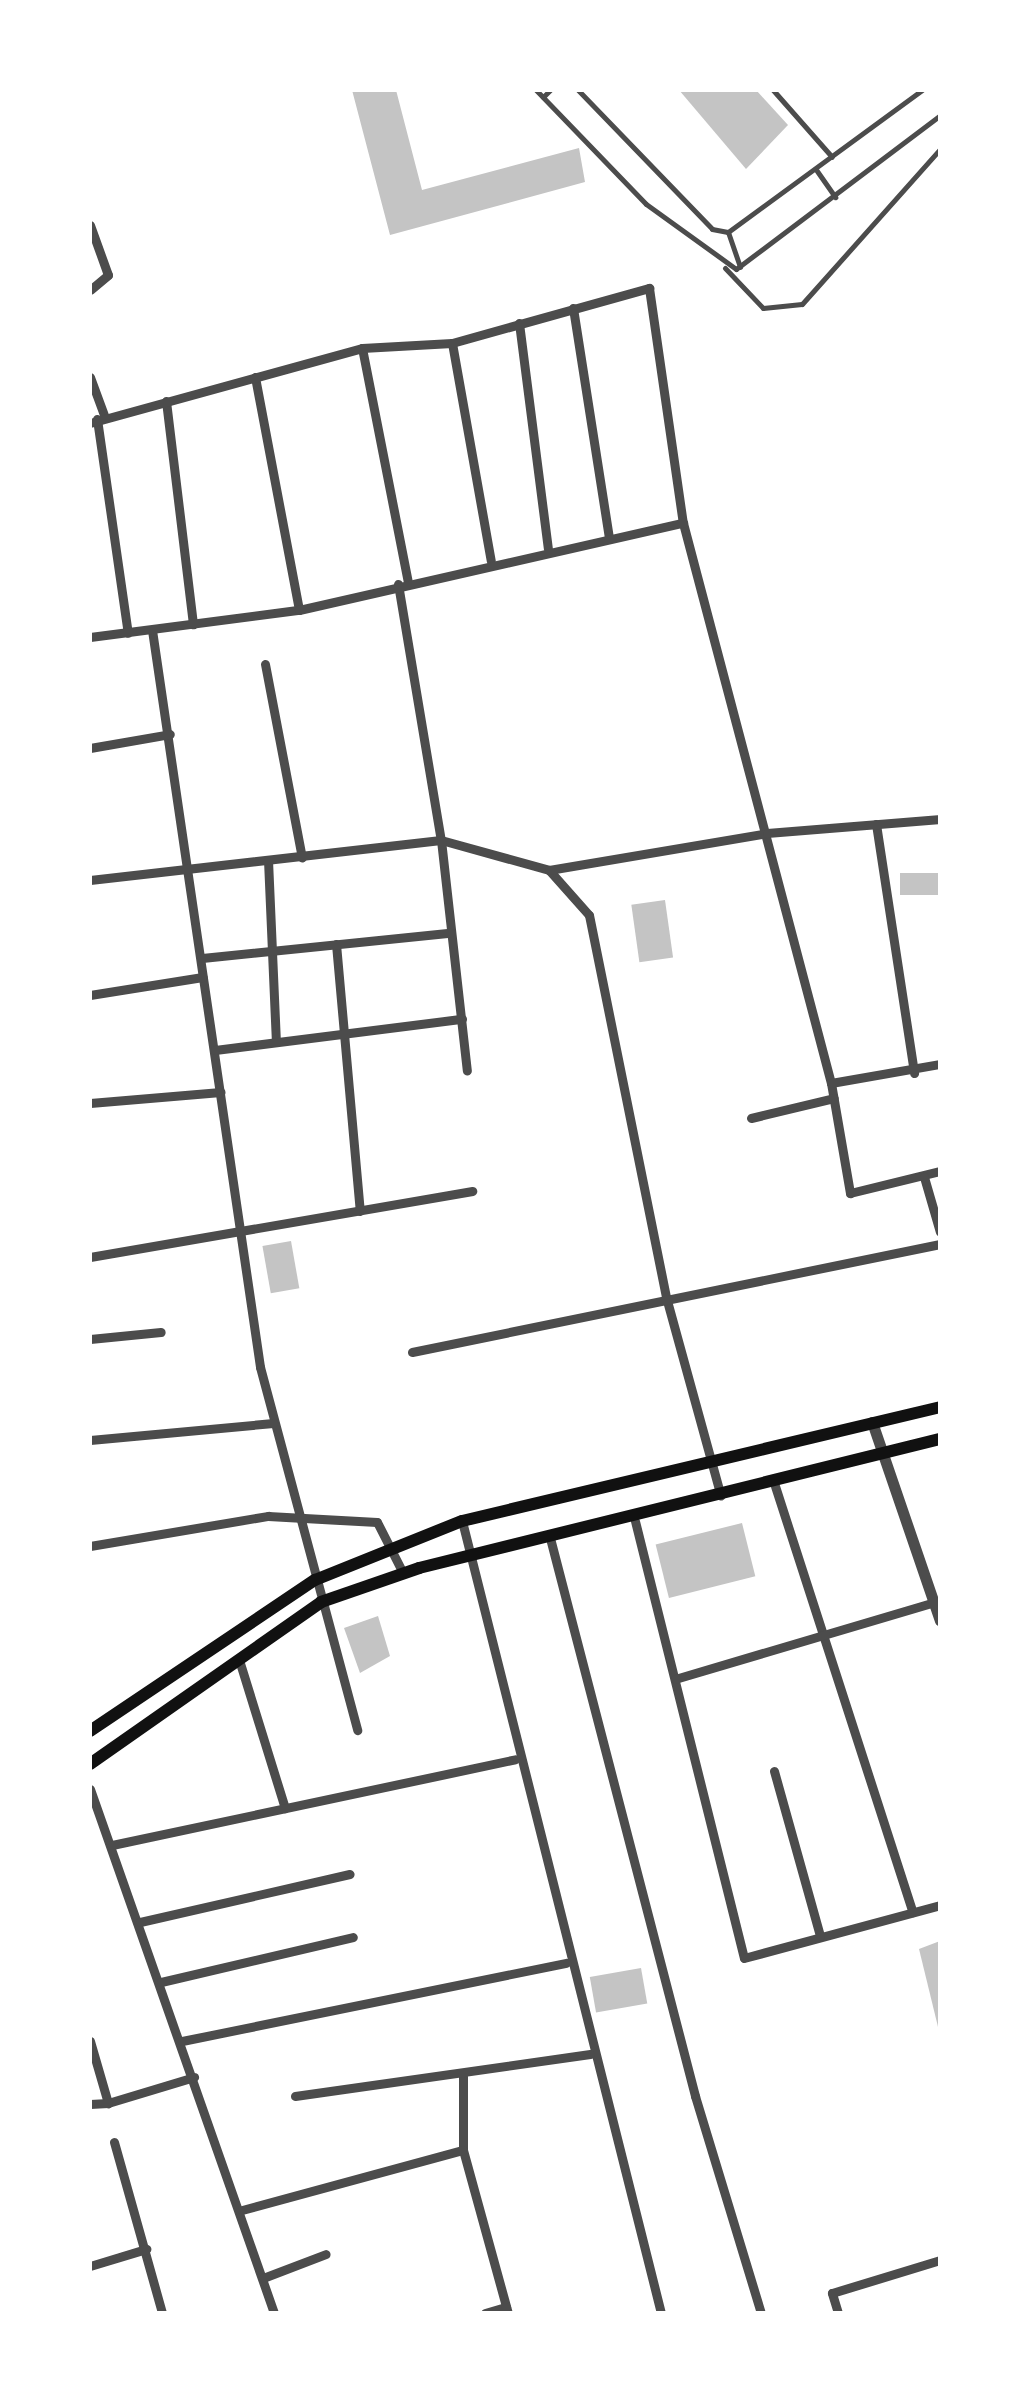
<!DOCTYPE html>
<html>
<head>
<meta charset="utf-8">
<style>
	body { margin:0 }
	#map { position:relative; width:1030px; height:2403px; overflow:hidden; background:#fff; font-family:Mulish,sans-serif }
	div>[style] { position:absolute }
	.building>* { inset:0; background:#c4c4c4; transform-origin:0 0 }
	.service>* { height:5px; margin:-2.5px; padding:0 2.5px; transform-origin:2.5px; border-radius:2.5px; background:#4c4c4c }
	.minor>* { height:9px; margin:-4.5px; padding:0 4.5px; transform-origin:4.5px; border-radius:4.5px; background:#4c4c4c }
	.tertiary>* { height:11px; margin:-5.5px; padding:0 5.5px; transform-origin:5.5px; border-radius:5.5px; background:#4c4c4c }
	.secondary>* { height:12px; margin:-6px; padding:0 6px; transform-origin:6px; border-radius:6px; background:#111 }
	span { translate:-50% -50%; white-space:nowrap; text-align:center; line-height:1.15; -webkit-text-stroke:8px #fff; paint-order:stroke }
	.frame { position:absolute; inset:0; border:92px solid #fff; pointer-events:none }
</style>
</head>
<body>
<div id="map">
	<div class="building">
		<div style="clip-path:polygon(352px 90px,396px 90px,422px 190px,579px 148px,585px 182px,390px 235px)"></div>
		<div style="clip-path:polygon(679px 90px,756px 90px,788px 125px,746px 169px)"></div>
		<div style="left:940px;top:873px;width:22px;height:40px;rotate:90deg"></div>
		<div style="left:665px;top:900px;width:58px;height:34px;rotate:82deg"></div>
		<div style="left:291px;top:1241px;width:48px;height:29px;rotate:80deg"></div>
		<div style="left:742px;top:1523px;width:55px;height:89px;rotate:76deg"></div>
		<div style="clip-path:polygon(378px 1616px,390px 1656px,360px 1673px,344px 1628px)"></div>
		<div style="clip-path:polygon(940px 1941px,940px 2031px,939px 2031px,919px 1949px)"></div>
		<div style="left:641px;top:1968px;width:36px;height:52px;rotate:80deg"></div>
	</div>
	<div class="service">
		<div style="left:536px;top:90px;width:158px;rotate:46deg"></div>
		<div style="left:646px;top:204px;width:111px;rotate:35.8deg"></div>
		<div style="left:736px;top:269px;width:256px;rotate:-37deg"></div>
		<div style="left:578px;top:90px;width:193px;rotate:46deg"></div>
		<div style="left:712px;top:229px;width:16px;rotate:11deg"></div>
		<div style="left:728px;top:232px;width:240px;rotate:-36.2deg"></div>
		<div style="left:773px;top:90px;width:89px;rotate:48.6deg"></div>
		<div style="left:543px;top:97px;width:10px;rotate:-45deg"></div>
		<div style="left:817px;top:171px;width:32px;rotate:55deg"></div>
		<div style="left:728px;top:232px;width:37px;rotate:71deg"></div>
		<div style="left:725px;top:268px;width:55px;rotate:46.5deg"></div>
		<div style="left:763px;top:308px;width:39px;rotate:-6deg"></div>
		<div style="left:802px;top:304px;width:208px;rotate:-48.3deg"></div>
	</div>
	<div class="minor">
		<div style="left:90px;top:225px;width:53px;rotate:70.2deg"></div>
		<div style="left:108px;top:275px;width:23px;rotate:140deg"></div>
		<div style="left:573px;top:308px;width:232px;rotate:81.1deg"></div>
		<div style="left:519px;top:323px;width:227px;rotate:82.7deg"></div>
		<div style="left:452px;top:343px;width:221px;rotate:79.9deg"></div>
		<div style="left:362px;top:348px;width:238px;rotate:78.9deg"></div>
		<div style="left:90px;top:377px;width:40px;rotate:69.8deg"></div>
		<div style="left:255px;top:377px;width:237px;rotate:79.3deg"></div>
		<div style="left:166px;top:401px;width:225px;rotate:83.1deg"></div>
		<div style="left:97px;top:419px;width:216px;rotate:81.8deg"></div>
		<div style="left:90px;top:423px;width:282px;rotate:-15.4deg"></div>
		<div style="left:362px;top:348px;width:90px;rotate:-3.2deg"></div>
		<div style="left:452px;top:343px;width:205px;rotate:-15.6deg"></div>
		<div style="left:649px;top:288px;width:237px;rotate:81.8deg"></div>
		<div style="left:683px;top:523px;width:579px;rotate:75.2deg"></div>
		<div style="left:831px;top:1083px;width:112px;rotate:80.2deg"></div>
		<div style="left:850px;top:1193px;width:93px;rotate:-13.7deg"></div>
		<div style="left:398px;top:584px;width:260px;rotate:80.5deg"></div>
		<div style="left:441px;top:840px;width:112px;rotate:15.5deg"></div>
		<div style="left:549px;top:870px;width:60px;rotate:48.4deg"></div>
		<div style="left:589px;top:915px;width:390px;rotate:78.6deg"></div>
		<div style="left:666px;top:1297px;width:206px;rotate:74.6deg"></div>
		<div style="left:152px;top:630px;width:745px;rotate:81.66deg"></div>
		<div style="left:260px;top:1367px;width:376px;rotate:75deg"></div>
		<div style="left:90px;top:637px;width:211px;rotate:-7.4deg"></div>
		<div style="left:299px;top:610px;width:394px;rotate:-12.8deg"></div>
		<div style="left:265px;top:664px;width:197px;rotate:79.2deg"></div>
		<div style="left:90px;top:748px;width:81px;rotate:-9.9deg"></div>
		<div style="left:876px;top:824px;width:252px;rotate:81.3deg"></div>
		<div style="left:268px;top:860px;width:182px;rotate:87.5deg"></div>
		<div style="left:549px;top:870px;width:221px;rotate:-9.6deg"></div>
		<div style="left:767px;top:833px;width:174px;rotate:-4.6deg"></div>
		<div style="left:90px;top:880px;width:353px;rotate:-6.5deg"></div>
		<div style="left:441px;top:840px;width:232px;rotate:83.6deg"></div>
		<div style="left:336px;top:944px;width:268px;rotate:84.9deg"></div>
		<div style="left:202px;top:958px;width:249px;rotate:-5.8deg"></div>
		<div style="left:90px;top:995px;width:114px;rotate:-9.1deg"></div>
		<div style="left:215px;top:1050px;width:249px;rotate:-7.2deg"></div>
		<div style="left:831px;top:1083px;width:111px;rotate:-9.9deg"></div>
		<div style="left:90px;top:1103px;width:131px;rotate:-4.8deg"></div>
		<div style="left:751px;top:1118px;width:85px;rotate:-13.5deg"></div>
		<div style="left:924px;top:1177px;width:57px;rotate:73.8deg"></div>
		<div style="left:90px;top:1257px;width:388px;rotate:-9.8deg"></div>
		<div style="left:90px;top:1339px;width:71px;rotate:-5.6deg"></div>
		<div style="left:412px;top:1352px;width:539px;rotate:-11.56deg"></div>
		<div style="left:90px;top:1440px;width:184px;rotate:-5.3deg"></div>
		<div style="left:775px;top:1486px;width:448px;rotate:72.1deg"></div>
		<div style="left:462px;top:1521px;width:817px;rotate:75.9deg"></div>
		<div style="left:635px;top:1521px;width:450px;rotate:76deg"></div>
		<div style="left:744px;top:1958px;width:203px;rotate:-15.1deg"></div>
		<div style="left:550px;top:1538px;width:577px;rotate:75.43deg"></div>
		<div style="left:695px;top:2096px;width:227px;rotate:73.1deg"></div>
		<div style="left:90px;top:1546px;width:181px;rotate:-9.6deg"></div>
		<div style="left:268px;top:1516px;width:109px;rotate:3.2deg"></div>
		<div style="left:377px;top:1522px;width:57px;rotate:63deg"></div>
		<div style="left:240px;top:1663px;width:152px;rotate:72.8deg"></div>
		<div style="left:675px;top:1679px;width:271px;rotate:-16.5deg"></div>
		<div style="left:774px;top:1771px;width:171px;rotate:74.4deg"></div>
		<div style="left:90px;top:1789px;width:555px;rotate:70.65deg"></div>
		<div style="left:112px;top:1845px;width:412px;rotate:-12deg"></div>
		<div style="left:140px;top:1922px;width:215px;rotate:-12.9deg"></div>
		<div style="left:161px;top:1982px;width:197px;rotate:-13.2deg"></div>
		<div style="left:90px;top:2041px;width:65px;rotate:73.8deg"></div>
		<div style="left:108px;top:2103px;width:90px;rotate:-16.8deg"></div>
		<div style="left:182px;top:2041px;width:392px;rotate:-11.5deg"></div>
		<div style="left:463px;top:2076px;width:74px;rotate:90deg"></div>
		<div style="left:463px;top:2150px;width:169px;rotate:74.6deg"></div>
		<div style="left:295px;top:2096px;width:298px;rotate:-8.1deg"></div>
		<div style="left:90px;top:2104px;width:18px;rotate:-3deg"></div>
		<div style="left:114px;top:2142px;width:178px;rotate:74.3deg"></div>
		<div style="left:242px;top:2210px;width:229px;rotate:-15.2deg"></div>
		<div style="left:90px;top:2266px;width:59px;rotate:-16.9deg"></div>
		<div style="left:263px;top:2278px;width:67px;rotate:-20.9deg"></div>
		<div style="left:485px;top:2313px;width:22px;rotate:-16deg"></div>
		<div style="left:838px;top:2313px;width:21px;rotate:-107deg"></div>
		<div style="left:832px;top:2293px;width:113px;rotate:-17deg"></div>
	</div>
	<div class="tertiary">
		<div style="left:872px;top:1422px;width:210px;rotate:71.1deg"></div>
	</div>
	<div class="secondary">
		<div style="left:90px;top:1731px;width:271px;rotate:-33.9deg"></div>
		<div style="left:315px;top:1580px;width:158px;rotate:-21.9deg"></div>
		<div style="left:462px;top:1521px;width:491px;rotate:-13.4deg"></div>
		<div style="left:90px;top:1764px;width:282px;rotate:-35deg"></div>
		<div style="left:321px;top:1602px;width:104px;rotate:-19.1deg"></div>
		<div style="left:419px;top:1568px;width:537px;rotate:-13.91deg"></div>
	</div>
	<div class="frame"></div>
</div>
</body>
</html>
